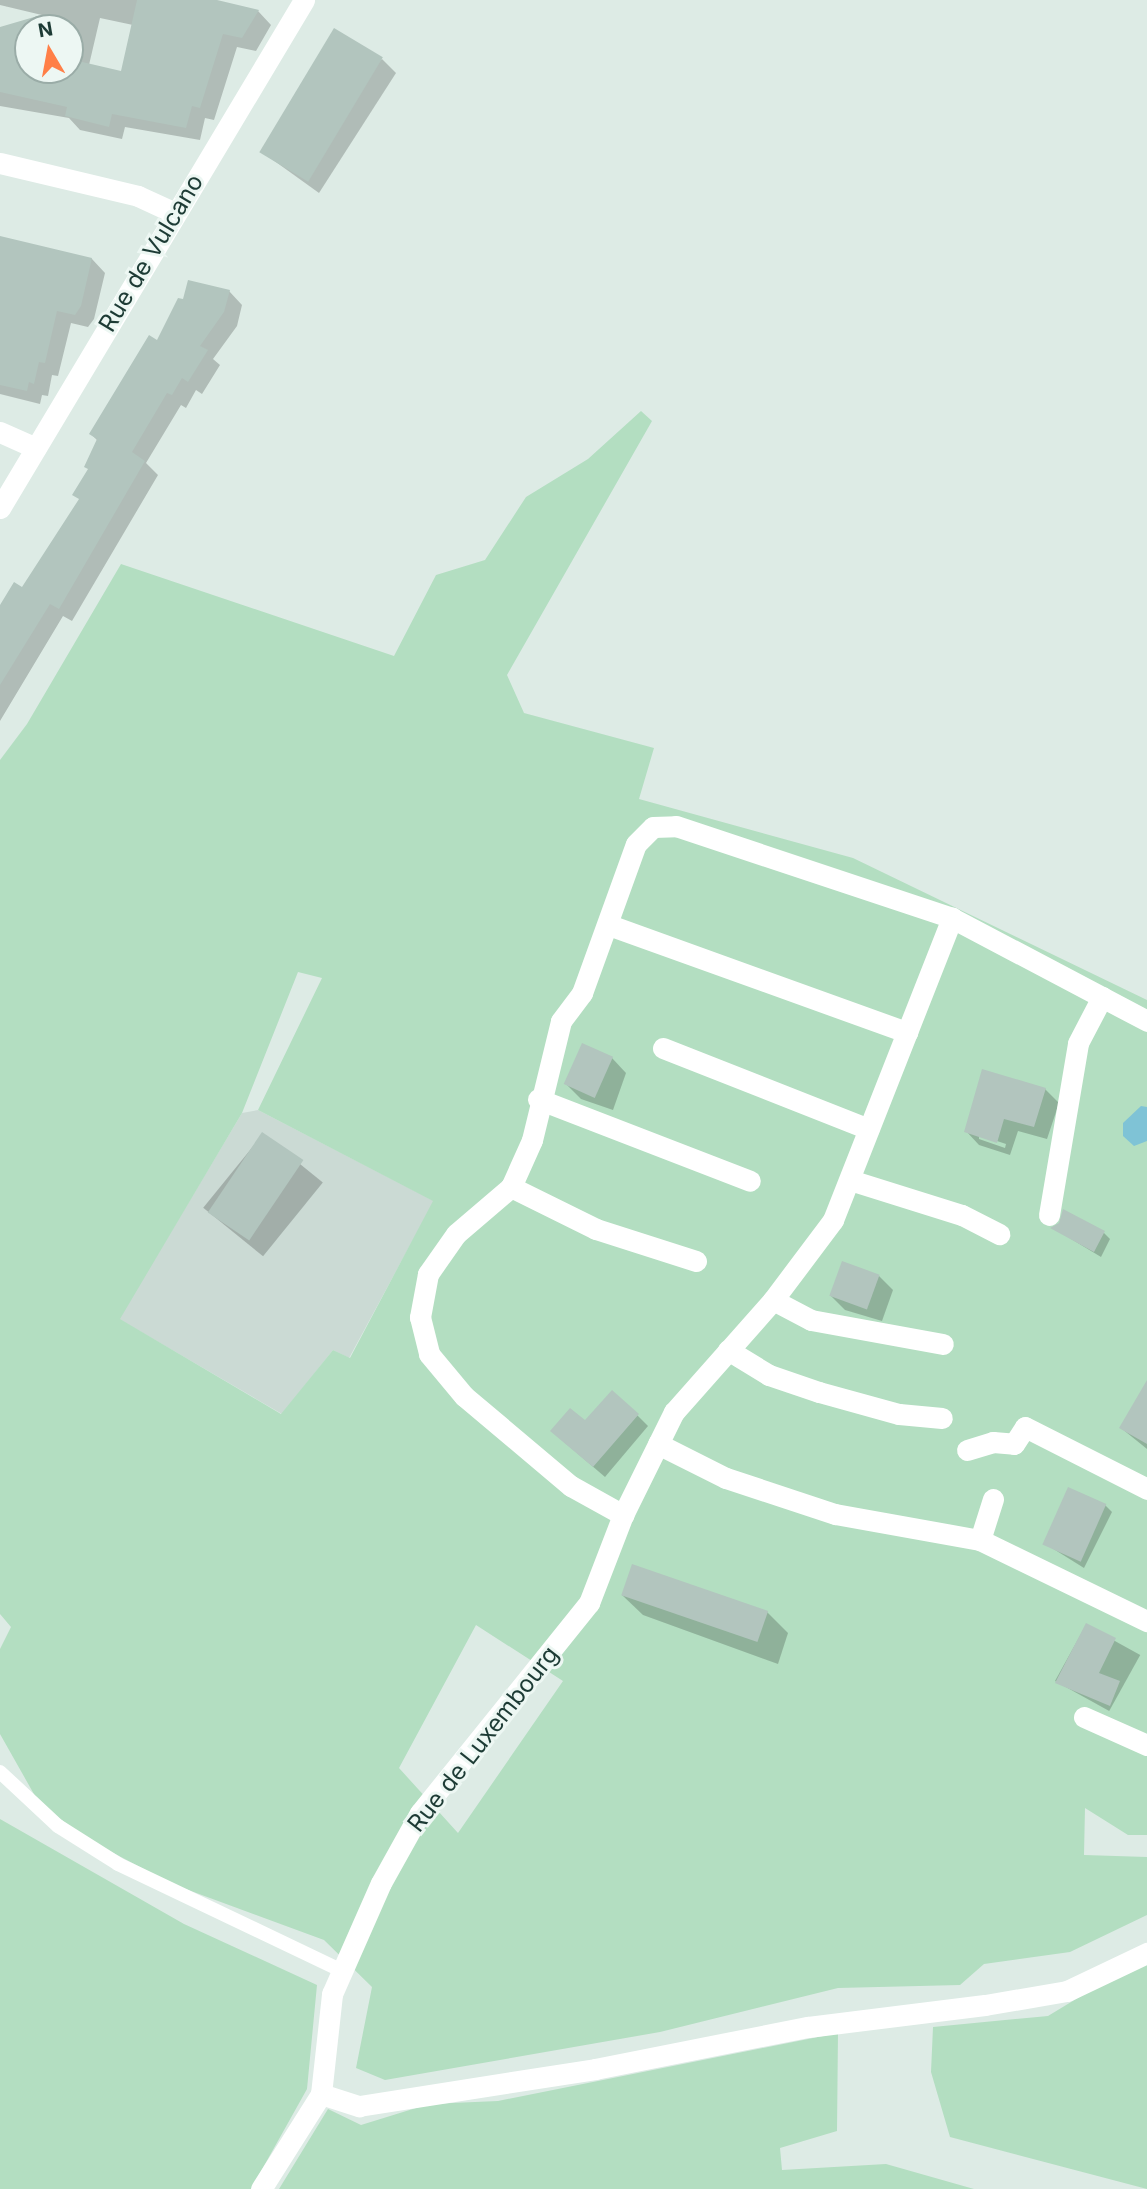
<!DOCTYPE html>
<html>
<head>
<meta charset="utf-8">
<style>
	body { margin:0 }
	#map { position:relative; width:1147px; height:2189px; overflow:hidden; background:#ddebe5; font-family:Inter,sans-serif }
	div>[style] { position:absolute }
	.built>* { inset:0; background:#cbdad4 }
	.green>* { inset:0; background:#b3dec1 }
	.water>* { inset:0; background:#7fc3d6 }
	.shadow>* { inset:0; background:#0003; transform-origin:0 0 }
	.building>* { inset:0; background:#b2c5be; transform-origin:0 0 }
	.service>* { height:14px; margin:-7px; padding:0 7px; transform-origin:7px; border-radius:7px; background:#fff }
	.minor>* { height:21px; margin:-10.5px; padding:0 10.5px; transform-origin:10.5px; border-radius:10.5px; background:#fff }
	span { translate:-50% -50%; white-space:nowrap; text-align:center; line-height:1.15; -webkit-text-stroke:6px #edf7f3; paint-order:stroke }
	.street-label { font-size:24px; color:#1d3b35 }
	.north { position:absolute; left:14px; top:14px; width:70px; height:70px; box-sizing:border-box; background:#edf7f3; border:2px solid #9aaca7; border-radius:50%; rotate:350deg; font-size:19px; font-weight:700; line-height:28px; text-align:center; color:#1d3b35 }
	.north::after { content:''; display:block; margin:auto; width:24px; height:32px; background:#ff7f47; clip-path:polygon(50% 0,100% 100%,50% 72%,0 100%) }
</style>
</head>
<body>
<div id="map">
	<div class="built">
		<div style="clip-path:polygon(258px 1110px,434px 1201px,349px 1358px,333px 1350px,282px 1414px,119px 1319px,242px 1113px)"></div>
	</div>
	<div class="green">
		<div style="clip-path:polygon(evenodd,641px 411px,652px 421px,507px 675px,524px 713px,654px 748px,639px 799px,853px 858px,1147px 1000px,1147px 1835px,1128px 1835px,1085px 1808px,1084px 1855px,1147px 1857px,1147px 1915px,1070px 1952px,984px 1964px,960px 1985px,838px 1988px,660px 2032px,385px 2080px,356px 2068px,372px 1987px,324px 1940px,172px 1884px,87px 1839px,39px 1803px,0 1734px,0 1649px,11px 1627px,0 1614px,0 760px,27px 724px,121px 564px,394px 656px,436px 575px,485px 560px,526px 497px,588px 459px,641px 411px,298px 972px,322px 978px,258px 1110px,433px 1201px,350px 1358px,333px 1350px,281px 1414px,120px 1319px,242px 1113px,298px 972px,641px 411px,476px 1625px,563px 1681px,458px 1833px,399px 1768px,476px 1625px)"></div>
		<div style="clip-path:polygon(0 1819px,184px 1924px,317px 1985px,307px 2089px,251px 2189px,0 2189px)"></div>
		<div style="clip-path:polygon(1147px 1956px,1147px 2189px,950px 2137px,931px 2072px,933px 2027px,1048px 2016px)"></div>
		<div style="clip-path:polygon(838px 2033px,837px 2131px,780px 2148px,782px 2170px,886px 2164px,974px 2189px,279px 2189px,328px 2109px,361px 2125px,429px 2104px,498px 2101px)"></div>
	</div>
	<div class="water">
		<div style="clip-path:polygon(1141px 1106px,1147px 1107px,1147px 1141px,1134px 1146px,1123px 1136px,1123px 1123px)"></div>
	</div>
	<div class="shadow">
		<div style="clip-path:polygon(evenodd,0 0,209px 0,258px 11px,271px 25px,256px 51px,237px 47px,214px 120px,205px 118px,200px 140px,125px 127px,122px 139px,80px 130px,69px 118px,0 106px,0 29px,46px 16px,0 5px,0 0,100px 18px,133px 25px,122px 73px,89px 65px,100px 18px,0 0,28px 28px,70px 28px,70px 70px,28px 70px,28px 28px)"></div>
		<div style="clip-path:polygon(382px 59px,396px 73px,319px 193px,262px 152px)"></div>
		<div style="clip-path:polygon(0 238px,92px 259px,105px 273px,94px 319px,88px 327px,71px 323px,58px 376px,52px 375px,48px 396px,42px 395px,40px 404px,0 394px)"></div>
		<div style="clip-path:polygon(229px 291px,242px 305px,237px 326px,213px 359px,220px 365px,202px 394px,196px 390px,186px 408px,181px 405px,146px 463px,158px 475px,72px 621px,63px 616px,0 721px,0 609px,23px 590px,80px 500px,98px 441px,91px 434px,158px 342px)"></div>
		<div style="clip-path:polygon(612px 1058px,626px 1073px,613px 1110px,581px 1099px,567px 1085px)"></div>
		<div style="clip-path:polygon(evenodd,1045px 1089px,1059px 1103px,1047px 1139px,1018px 1131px,1010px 1155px,979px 1145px,966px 1131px,1045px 1089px,979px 1135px,1006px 1144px,1005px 1148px,979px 1139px,979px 1135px)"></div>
		<div style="left:263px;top:1134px;width:77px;height:95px;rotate:39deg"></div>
		<div style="clip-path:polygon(1053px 1228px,1104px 1233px,1110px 1239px,1101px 1257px)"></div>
		<div style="clip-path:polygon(879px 1276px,893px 1290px,882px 1321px,845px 1310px,831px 1296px)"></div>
		<div style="clip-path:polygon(1147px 1403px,1147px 1449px,1121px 1428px)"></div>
		<div style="clip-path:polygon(637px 1415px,648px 1426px,605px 1477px,563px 1441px,585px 1423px)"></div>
		<div style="clip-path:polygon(1105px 1505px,1112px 1512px,1084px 1568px,1044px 1543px)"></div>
		<div style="clip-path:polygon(622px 1595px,767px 1612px,788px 1633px,778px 1664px,643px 1615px)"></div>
		<div style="left:1086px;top:1625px;width:62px;height:64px;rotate:29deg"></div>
	</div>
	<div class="building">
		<div style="clip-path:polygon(137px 0,217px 0,259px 10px,242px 38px,223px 34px,200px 108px,192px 106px,186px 128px,112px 114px,109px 127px,65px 116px,67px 107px,0 92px,0 27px,41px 15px,38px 28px,28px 28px,28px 70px,76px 70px,78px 61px,121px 71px)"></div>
		<div style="left:334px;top:28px;width:57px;height:145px;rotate:31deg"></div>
		<div style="clip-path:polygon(0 236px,92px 258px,81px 306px,75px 315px,57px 311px,45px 363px,39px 362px,34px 384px,29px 382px,27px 391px,0 385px)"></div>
		<div style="clip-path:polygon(188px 280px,230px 290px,224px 312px,200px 346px,208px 350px,188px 382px,182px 378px,172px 395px,167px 393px,132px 452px,145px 461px,59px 609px,50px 604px,0 685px,0 605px,14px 582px,22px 587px,79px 499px,72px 495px,88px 469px,84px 467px,97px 439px,89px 434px,149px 335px,157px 340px,178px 298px,183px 299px)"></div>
		<div style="left:582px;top:1043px;width:34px;height:45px;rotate:24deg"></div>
		<div style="clip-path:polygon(982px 1069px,1046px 1088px,1034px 1127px,1004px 1119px,997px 1143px,964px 1132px)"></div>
		<div style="left:262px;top:1132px;width:50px;height:97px;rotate:34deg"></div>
		<div style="clip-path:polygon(1063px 1209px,1105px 1231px,1094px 1252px,1050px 1228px,1059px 1223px)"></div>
		<div style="left:842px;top:1261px;width:40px;height:37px;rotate:20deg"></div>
		<div style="clip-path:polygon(1147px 1380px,1147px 1444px,1119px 1428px)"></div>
		<div style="clip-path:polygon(612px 1390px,639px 1414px,593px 1467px,550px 1431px,570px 1408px,585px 1420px)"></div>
		<div style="left:1068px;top:1487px;width:42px;height:63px;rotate:24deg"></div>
		<div style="left:632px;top:1564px;width:144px;height:33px;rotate:19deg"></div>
		<div style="clip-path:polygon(1086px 1623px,1116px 1638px,1099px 1673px,1120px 1681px,1110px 1706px,1055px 1683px)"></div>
	</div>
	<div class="service">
		<div style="left:0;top:1772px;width:79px;rotate:43deg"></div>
		<div style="left:58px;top:1826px;width:71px;rotate:32.3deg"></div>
		<div style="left:118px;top:1864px;width:248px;rotate:25.5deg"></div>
	</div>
	<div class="minor">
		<div style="left:0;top:163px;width:142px;rotate:13.4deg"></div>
		<div style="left:138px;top:196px;width:41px;rotate:24.7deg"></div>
		<div style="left:0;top:432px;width:39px;rotate:24deg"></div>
		<div style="left:0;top:508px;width:592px;rotate:-59.1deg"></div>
		<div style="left:609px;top:925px;width:317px;rotate:19.8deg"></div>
		<div style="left:663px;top:1048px;width:221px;rotate:21.5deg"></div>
		<div style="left:538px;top:1099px;width:227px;rotate:21.1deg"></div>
		<div style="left:850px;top:1180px;width:117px;rotate:17.4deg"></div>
		<div style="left:962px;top:1215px;width:42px;rotate:27.2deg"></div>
		<div style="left:511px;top:1187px;width:72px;rotate:139.5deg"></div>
		<div style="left:456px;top:1234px;width:49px;rotate:125deg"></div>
		<div style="left:428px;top:1274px;width:44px;rotate:100.5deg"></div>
		<div style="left:420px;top:1317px;width:38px;rotate:76deg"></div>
		<div style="left:429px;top:1354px;width:55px;rotate:50.2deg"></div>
		<div style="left:464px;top:1396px;width:140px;rotate:40.1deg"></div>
		<div style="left:571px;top:1486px;width:60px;rotate:29.1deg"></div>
		<div style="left:1049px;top:1215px;width:174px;rotate:-80.4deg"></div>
		<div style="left:1078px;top:1043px;width:52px;rotate:-62.4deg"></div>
		<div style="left:696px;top:1261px;width:105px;rotate:-162.3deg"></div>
		<div style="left:596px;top:1229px;width:95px;rotate:-153.7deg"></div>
		<div style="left:511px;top:1187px;width:51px;rotate:-65.9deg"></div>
		<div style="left:532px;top:1140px;width:122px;rotate:-76.3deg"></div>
		<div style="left:561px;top:1021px;width:35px;rotate:-53deg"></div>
		<div style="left:582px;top:993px;width:158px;rotate:-70.1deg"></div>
		<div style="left:636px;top:844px;width:24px;rotate:-45deg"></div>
		<div style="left:653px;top:827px;width:23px;rotate:-2deg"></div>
		<div style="left:676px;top:826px;width:291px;rotate:18.4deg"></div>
		<div style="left:952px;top:918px;width:221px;rotate:27.8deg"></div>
		<div style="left:773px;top:1300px;width:43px;rotate:27.8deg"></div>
		<div style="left:811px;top:1320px;width:134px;rotate:10.3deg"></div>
		<div style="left:728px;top:1350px;width:48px;rotate:31.4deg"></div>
		<div style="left:769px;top:1375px;width:53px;rotate:18.8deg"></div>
		<div style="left:819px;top:1392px;width:83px;rotate:15.4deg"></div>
		<div style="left:899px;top:1414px;width:43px;rotate:5.3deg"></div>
		<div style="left:658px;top:1444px;width:76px;rotate:26.6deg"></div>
		<div style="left:726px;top:1478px;width:115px;rotate:18.3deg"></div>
		<div style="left:835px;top:1514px;width:147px;rotate:10.2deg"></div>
		<div style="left:980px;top:1540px;width:186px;rotate:25.9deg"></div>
		<div style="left:967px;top:1450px;width:27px;rotate:-17deg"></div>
		<div style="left:993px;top:1442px;width:21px;rotate:5deg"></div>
		<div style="left:1014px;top:1444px;width:20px;rotate:-57deg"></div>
		<div style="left:1025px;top:1427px;width:137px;rotate:26.9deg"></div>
		<div style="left:980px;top:1540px;width:43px;rotate:-72.4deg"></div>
		<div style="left:1084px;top:1717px;width:69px;rotate:24deg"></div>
		<div style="left:321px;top:2094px;width:40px;rotate:18deg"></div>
		<div style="left:359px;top:2106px;width:239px;rotate:-8.9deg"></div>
		<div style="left:595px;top:2069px;width:217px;rotate:-11.2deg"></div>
		<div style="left:808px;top:2027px;width:178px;rotate:-7.1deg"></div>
		<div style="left:985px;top:2005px;width:83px;rotate:-9.7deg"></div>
		<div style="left:1067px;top:1991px;width:89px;rotate:-25.4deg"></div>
		<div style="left:261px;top:2189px;width:112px;rotate:-57.7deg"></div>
		<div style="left:321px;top:2094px;width:101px;rotate:-83.7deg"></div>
		<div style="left:332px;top:1994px;width:121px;rotate:-66.2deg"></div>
		<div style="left:381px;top:1883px;width:80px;rotate:-60.9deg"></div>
		<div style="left:420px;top:1813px;width:270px;rotate:-51.2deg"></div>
		<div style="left:589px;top:1603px;width:94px;rotate:-68.9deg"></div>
		<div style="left:623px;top:1515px;width:115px;rotate:-63.7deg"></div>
		<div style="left:674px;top:1412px;width:149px;rotate:-48.5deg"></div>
		<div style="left:773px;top:1300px;width:100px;rotate:-53.1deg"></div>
		<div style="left:833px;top:1220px;width:325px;rotate:-68.5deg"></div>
	</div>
	<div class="street-label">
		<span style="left:151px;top:253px;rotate:-59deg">Rue de Vulcano</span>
		<span style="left:483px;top:1739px;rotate:-52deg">Rue de Luxembourg</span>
	</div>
	<div class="north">N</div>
</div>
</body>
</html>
